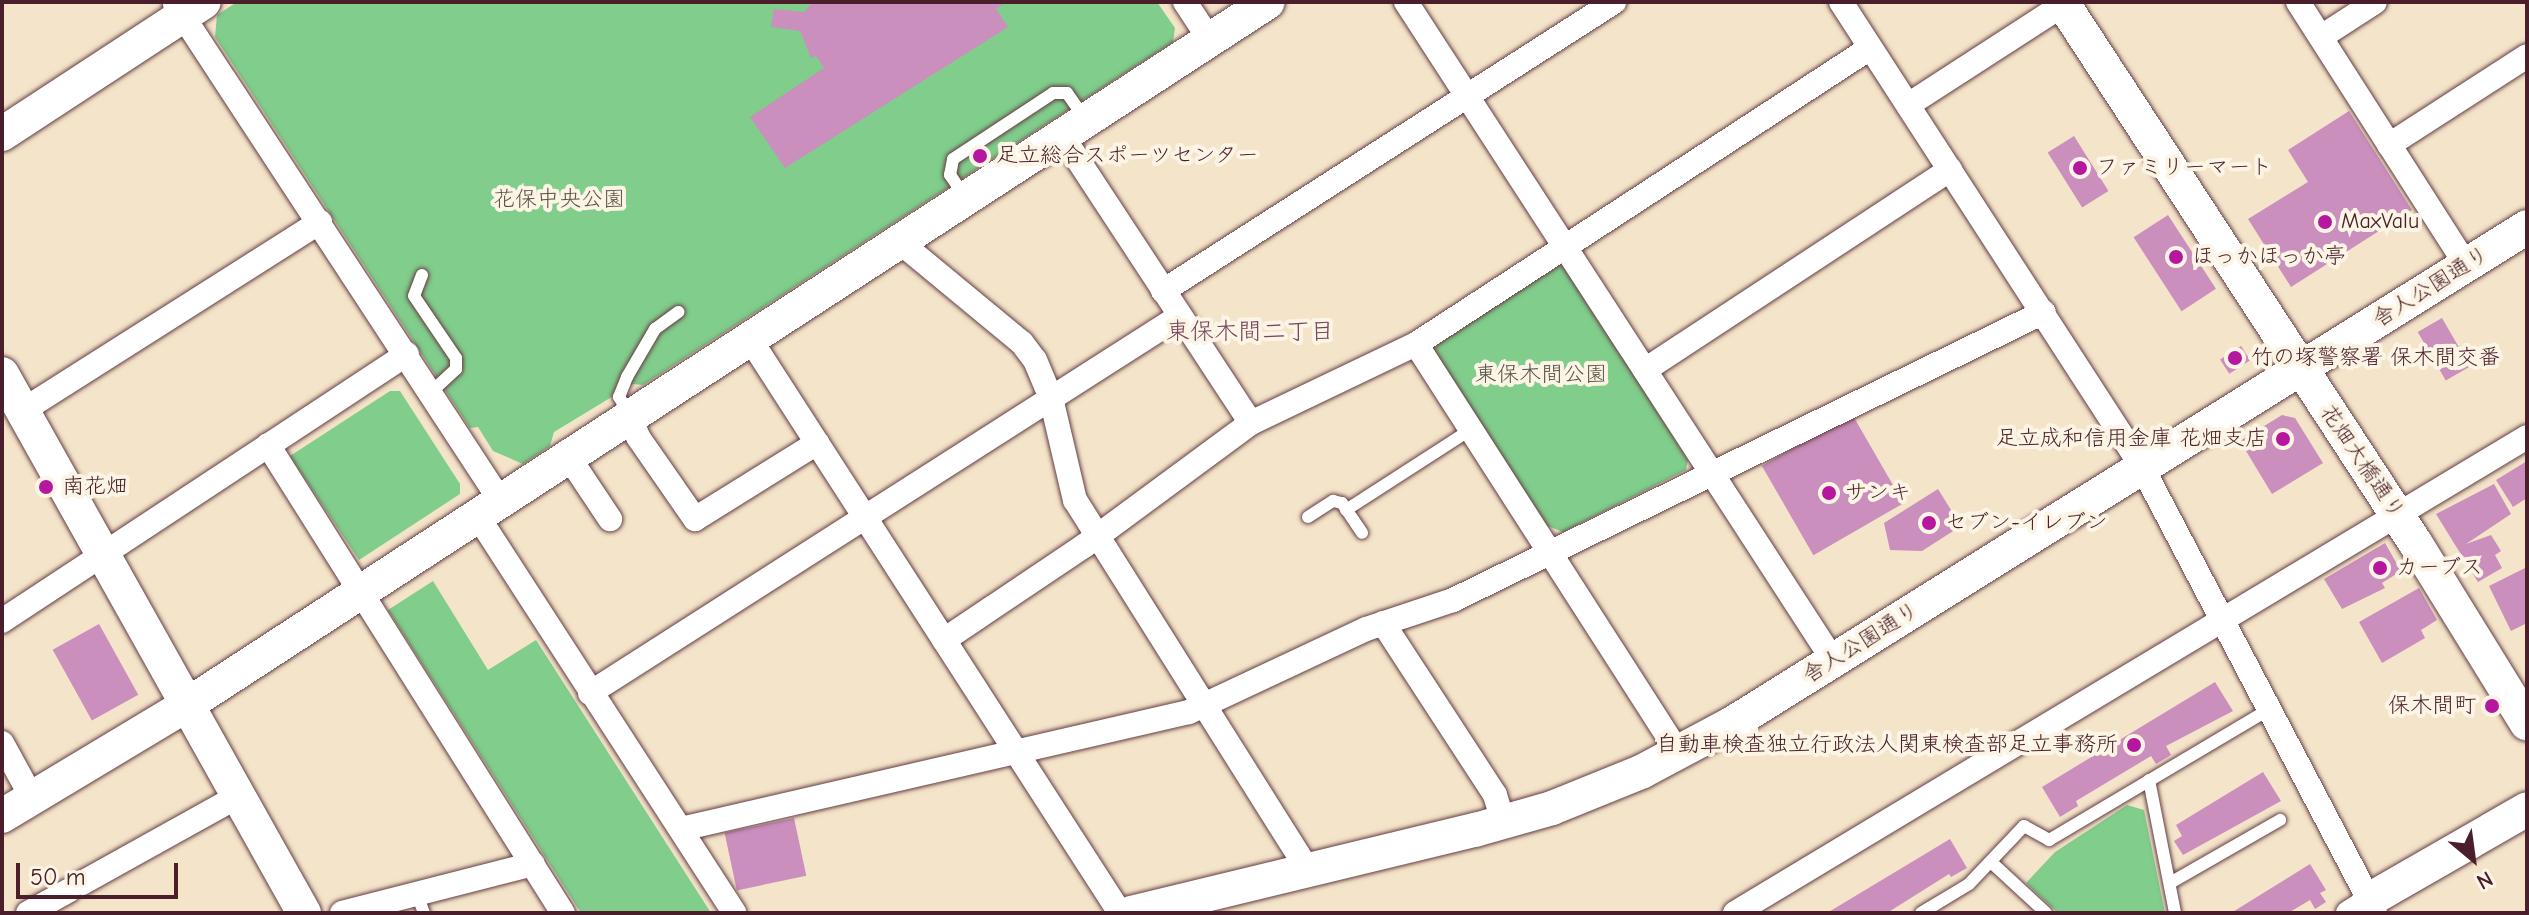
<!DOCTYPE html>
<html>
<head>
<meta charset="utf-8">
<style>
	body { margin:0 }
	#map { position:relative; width:2529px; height:915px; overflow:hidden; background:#f4e4c9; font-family:"Comic Neue","Klee One",sans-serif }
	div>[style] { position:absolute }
	.green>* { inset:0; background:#80cd8c }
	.building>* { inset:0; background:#ca8fbd; transform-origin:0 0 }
	.roads { filter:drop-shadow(0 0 2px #643d43) drop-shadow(0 0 2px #643d43) }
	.lane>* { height:12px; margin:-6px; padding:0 6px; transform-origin:6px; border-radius:6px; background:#fff }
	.street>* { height:24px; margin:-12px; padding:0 12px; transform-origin:12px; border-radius:12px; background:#fff }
	.secondary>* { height:34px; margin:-17px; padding:0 17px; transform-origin:17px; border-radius:17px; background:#fff }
	.dots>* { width:22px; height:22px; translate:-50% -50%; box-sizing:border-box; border:4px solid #fcf5e5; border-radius:50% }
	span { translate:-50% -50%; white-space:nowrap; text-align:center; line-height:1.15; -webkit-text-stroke:8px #fcf5e5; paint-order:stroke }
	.poi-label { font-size:22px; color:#4a1f2b }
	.left { translate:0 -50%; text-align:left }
	.right { translate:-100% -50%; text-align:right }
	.park-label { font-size:22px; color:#5a5348 }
	.street-label { font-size:22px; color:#4a1f2b }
	.neighbourhood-label { font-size:24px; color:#77465e }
	.frame { position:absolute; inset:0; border:4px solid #4a1f2b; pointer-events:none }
	.north { position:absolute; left:2433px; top:819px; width:80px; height:80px; -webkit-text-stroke:6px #fcf5e5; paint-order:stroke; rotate:151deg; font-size:22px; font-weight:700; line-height:32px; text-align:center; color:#4a1f2b }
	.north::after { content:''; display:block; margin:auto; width:28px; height:36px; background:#4a1f2b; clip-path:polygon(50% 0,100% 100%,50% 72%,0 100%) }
	.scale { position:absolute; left:16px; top:863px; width:162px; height:36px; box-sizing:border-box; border:4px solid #4a1f2b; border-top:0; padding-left:10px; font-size:24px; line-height:28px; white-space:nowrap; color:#4a1f2b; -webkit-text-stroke:6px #fcf5e5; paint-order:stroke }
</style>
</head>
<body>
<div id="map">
	<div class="green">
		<div style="clip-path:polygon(237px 2px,1157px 2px,1175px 28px,1173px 42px,643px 385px,633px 384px,554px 432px,550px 446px,523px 464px,493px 451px,478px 427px,470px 428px,215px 37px,217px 15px)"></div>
		<div style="clip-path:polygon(1556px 265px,1566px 268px,1688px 460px,1686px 470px,1563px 532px,1545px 525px,1434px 354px,1438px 340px)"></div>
		<div style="clip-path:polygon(390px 391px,400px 391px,460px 484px,460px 494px,359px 560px,290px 456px)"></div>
		<div style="clip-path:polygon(433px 581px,488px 670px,536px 640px,711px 913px,581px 913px,388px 610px)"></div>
		<div style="clip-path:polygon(2127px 805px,2144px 810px,2165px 913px,2058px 913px,2026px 883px,2055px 852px)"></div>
	</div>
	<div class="building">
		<div style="clip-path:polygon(813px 2px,1006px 2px,996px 9px,1008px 27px,785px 168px,750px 117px,824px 68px,816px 56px,811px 58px,800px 31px,771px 27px,774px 9px,804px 12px)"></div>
		<div style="clip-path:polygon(2349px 111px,2412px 210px,2291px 287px,2248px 219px,2308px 182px,2288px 150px)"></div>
		<div style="left:2074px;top:136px;width:65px;height:31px;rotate:58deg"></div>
		<div style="left:2168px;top:215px;width:88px;height:41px;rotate:57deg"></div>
		<div style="left:2442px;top:318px;width:56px;height:28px;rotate:60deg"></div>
		<div style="left:2241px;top:346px;width:17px;height:25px;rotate:57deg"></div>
		<div style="left:1852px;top:414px;width:103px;height:104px;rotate:60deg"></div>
		<div style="clip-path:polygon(2282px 415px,2295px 418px,2323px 463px,2272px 494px,2240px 441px)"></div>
		<div style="clip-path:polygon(2527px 461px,2527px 498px,2513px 507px,2496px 480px)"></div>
		<div style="clip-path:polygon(2494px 484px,2511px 514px,2466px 544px,2491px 535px,2501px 551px,2495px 555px,2502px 568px,2478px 582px,2436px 514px)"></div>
		<div style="clip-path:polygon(1938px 489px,1961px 526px,1922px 551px,1890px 550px,1884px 523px)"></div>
		<div style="clip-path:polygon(2385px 543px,2401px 571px,2382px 583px,2385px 588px,2342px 609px,2324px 579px)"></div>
		<div style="clip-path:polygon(2527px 567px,2527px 623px,2511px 631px,2489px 586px)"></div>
		<div style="clip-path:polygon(2419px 588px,2437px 620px,2421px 630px,2425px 638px,2382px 663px,2359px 622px)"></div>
		<div style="left:99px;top:624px;width:81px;height:53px;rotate:61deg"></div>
		<div style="clip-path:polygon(2215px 682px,2233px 711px,2166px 746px,2171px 755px,2156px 764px,2151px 756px,2076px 801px,2078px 806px,2060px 817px,2042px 787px)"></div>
		<div style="clip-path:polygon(2263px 772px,2281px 801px,2183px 855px,2174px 841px,2182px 836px,2176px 825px)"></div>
		<div style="left:794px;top:818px;width:59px;height:71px;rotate:78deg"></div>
		<div style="clip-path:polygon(1950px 839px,1967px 868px,1951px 877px,1949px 874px,1887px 913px,1827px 913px)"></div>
		<div style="clip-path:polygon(2310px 864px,2326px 890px,2320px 893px,2326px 902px,2315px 909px,2310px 900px,2288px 913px,2231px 913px)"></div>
	</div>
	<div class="roads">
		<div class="lane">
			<div style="left:965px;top:197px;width:27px;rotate:-124deg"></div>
			<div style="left:950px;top:175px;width:16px;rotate:-79deg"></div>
			<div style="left:953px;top:159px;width:120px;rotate:-33.4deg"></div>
			<div style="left:1053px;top:93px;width:14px"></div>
			<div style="left:1067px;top:93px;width:32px;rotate:55deg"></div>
			<div style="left:422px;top:275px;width:22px;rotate:111deg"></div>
			<div style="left:414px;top:296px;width:75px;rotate:55.9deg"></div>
			<div style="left:456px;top:358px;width:11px;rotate:90deg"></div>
			<div style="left:456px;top:369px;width:34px;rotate:137deg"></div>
			<div style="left:629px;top:413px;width:19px;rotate:-122deg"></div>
			<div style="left:619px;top:397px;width:22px;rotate:-68deg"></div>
			<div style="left:627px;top:377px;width:56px;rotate:-59.7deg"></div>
			<div style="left:655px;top:329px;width:29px;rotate:-36deg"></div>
			<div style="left:1346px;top:510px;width:148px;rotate:-32.8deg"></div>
			<div style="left:1308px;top:517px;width:30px;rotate:-33deg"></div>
			<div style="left:1333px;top:501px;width:9px;rotate:13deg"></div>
			<div style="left:1342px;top:503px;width:36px;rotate:56deg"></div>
			<div style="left:2149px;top:780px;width:136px;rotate:78.9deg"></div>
			<div style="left:1991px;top:862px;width:75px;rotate:42.8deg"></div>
			<div style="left:2170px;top:883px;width:127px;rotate:-29.8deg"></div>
			<div style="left:417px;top:894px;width:20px;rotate:70deg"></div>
			<div style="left:1921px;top:913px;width:56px;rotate:-31.1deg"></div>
			<div style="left:1969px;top:884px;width:80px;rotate:-46.5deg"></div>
			<div style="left:2024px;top:826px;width:29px;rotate:29deg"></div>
			<div style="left:2049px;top:840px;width:257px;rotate:-30.7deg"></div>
		</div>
		<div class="street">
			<div style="left:1185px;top:2px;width:45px;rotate:56.7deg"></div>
			<div style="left:1406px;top:2px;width:784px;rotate:57.02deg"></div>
			<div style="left:1841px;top:2px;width:554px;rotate:57.08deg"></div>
			<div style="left:2142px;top:467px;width:501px;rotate:62.31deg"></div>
			<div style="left:2298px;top:2px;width:312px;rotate:57.4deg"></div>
			<div style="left:175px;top:4px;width:593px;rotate:56.77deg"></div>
			<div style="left:2321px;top:37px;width:64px;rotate:-32.9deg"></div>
			<div style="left:1908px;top:105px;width:189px;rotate:-32.9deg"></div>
			<div style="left:1063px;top:137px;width:342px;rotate:56.7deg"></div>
			<div style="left:2389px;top:145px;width:164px;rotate:-32.8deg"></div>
			<div style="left:901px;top:243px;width:157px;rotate:39.6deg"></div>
			<div style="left:1022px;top:343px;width:21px;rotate:53deg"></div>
			<div style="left:1035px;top:360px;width:41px;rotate:67.2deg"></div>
			<div style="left:1051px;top:398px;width:105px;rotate:76.8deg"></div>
			<div style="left:1075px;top:500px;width:439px;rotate:57.8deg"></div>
			<div style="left:1163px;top:291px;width:536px;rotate:-32.65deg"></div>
			<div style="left:750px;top:339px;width:683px;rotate:57.19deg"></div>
			<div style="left:1416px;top:344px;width:485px;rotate:57.3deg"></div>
			<div style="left:1645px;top:370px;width:365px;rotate:-33.3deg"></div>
			<div style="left:22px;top:411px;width:353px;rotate:-32.4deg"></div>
			<div style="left:630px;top:416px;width:22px;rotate:69deg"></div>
			<div style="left:638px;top:437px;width:100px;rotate:55.2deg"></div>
			<div style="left:695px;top:519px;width:144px;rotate:-31.9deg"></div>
			<div style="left:268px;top:445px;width:553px;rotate:57.78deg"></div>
			<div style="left:568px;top:456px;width:76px;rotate:56.3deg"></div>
			<div style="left:477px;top:515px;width:474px;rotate:57.1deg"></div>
			<div style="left:2px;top:621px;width:485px;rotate:-33.4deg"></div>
			<div style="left:1383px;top:623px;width:205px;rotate:56.9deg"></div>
			<div style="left:1495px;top:795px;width:28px;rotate:73deg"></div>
			<div style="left:944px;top:640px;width:169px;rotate:-33.9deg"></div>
			<div style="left:1084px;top:546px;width:207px;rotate:-36.4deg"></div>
			<div style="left:1251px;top:423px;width:183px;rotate:-25.6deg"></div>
			<div style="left:1416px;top:344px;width:542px;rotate:-33.1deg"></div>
			<div style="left:590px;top:693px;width:700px;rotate:-32.58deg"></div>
			<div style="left:2px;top:743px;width:63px;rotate:61.4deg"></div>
			<div style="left:681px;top:829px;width:521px;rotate:-12.97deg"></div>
			<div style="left:1189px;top:712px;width:195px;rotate:-25.1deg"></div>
			<div style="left:1366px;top:629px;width:92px;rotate:-18.4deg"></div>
			<div style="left:1453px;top:600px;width:657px;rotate:-25.98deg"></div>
			<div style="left:82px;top:883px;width:179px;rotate:-29.1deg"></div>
			<div style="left:28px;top:913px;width:46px;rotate:-28.8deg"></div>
			<div style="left:342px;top:913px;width:197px;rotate:-14.4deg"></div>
			<div style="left:1735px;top:913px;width:924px;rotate:-31.01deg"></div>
			<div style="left:2348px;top:913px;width:25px;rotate:-32deg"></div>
		</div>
		<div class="secondary">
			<div style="left:2062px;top:2px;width:647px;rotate:56.85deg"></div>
			<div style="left:2416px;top:544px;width:211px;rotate:58.3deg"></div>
			<div style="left:2px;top:134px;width:241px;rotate:-33.2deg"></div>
			<div style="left:2px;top:374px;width:618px;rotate:60.74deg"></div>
			<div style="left:2px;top:816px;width:216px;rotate:-31deg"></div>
			<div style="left:187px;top:705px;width:1289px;rotate:-33.04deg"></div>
			<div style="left:2369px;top:900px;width:182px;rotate:-29.9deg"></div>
			<div style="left:1131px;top:913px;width:354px;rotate:-13.6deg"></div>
			<div style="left:1475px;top:830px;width:80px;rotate:-15.9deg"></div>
			<div style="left:1552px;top:808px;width:98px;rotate:-22.1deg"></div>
			<div style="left:1643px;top:771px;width:102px;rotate:-28.1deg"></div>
			<div style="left:1733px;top:723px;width:936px;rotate:-31.99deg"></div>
		</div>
	</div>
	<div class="dots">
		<div style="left:980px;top:156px;background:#b5179e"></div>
		<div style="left:2080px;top:168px;background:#b5179e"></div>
		<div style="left:2325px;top:222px;background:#b5179e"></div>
		<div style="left:2176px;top:257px;background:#b5179e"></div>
		<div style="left:2235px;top:358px;background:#b5179e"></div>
		<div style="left:2283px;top:439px;background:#b5179e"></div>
		<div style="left:46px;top:487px;background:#b5179e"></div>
		<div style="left:1829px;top:493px;background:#b5179e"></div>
		<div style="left:1929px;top:523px;background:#b5179e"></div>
		<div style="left:2380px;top:568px;background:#b5179e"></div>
		<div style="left:2492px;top:706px;background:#b5179e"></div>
		<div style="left:2134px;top:745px;background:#b5179e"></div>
	</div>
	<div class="poi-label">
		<span class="left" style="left:996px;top:156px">足立総合スポーツセンター</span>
		<span class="left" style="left:2096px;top:168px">ファミリーマート</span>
		<span class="left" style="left:2341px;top:222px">MaxValu</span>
		<span class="left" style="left:2192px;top:257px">ほっかほっか亭</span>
		<span class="left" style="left:2251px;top:358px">竹の塚警察署 保木間交番</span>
		<span class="right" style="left:2267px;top:439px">足立成和信用金庫 花畑支店</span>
		<span class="left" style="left:62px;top:487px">南花畑</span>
		<span class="left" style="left:1845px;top:493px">サンキ</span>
		<span class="left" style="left:1945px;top:523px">セブン-イレブン</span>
		<span class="left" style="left:2396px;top:568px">カーブス</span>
		<span class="right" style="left:2476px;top:706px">保木間町</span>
		<span class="right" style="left:2118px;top:745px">自動車検査独立行政法人関東検査部足立事務所</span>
	</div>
	<div class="park-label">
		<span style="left:559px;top:200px">花保中央公園</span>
		<span style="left:1541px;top:375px">東保木間公園</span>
	</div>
	<div class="street-label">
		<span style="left:2431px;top:287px;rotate:-32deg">舎人公園通り</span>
		<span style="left:2362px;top:462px;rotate:56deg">花畑大橋通り</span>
		<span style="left:1861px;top:643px;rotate:-32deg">舎人公園通り</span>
	</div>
	<div class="neighbourhood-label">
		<span style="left:1250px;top:332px">東保木間二丁目</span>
	</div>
	<div class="frame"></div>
	<div class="north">N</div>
	<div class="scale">50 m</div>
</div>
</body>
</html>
